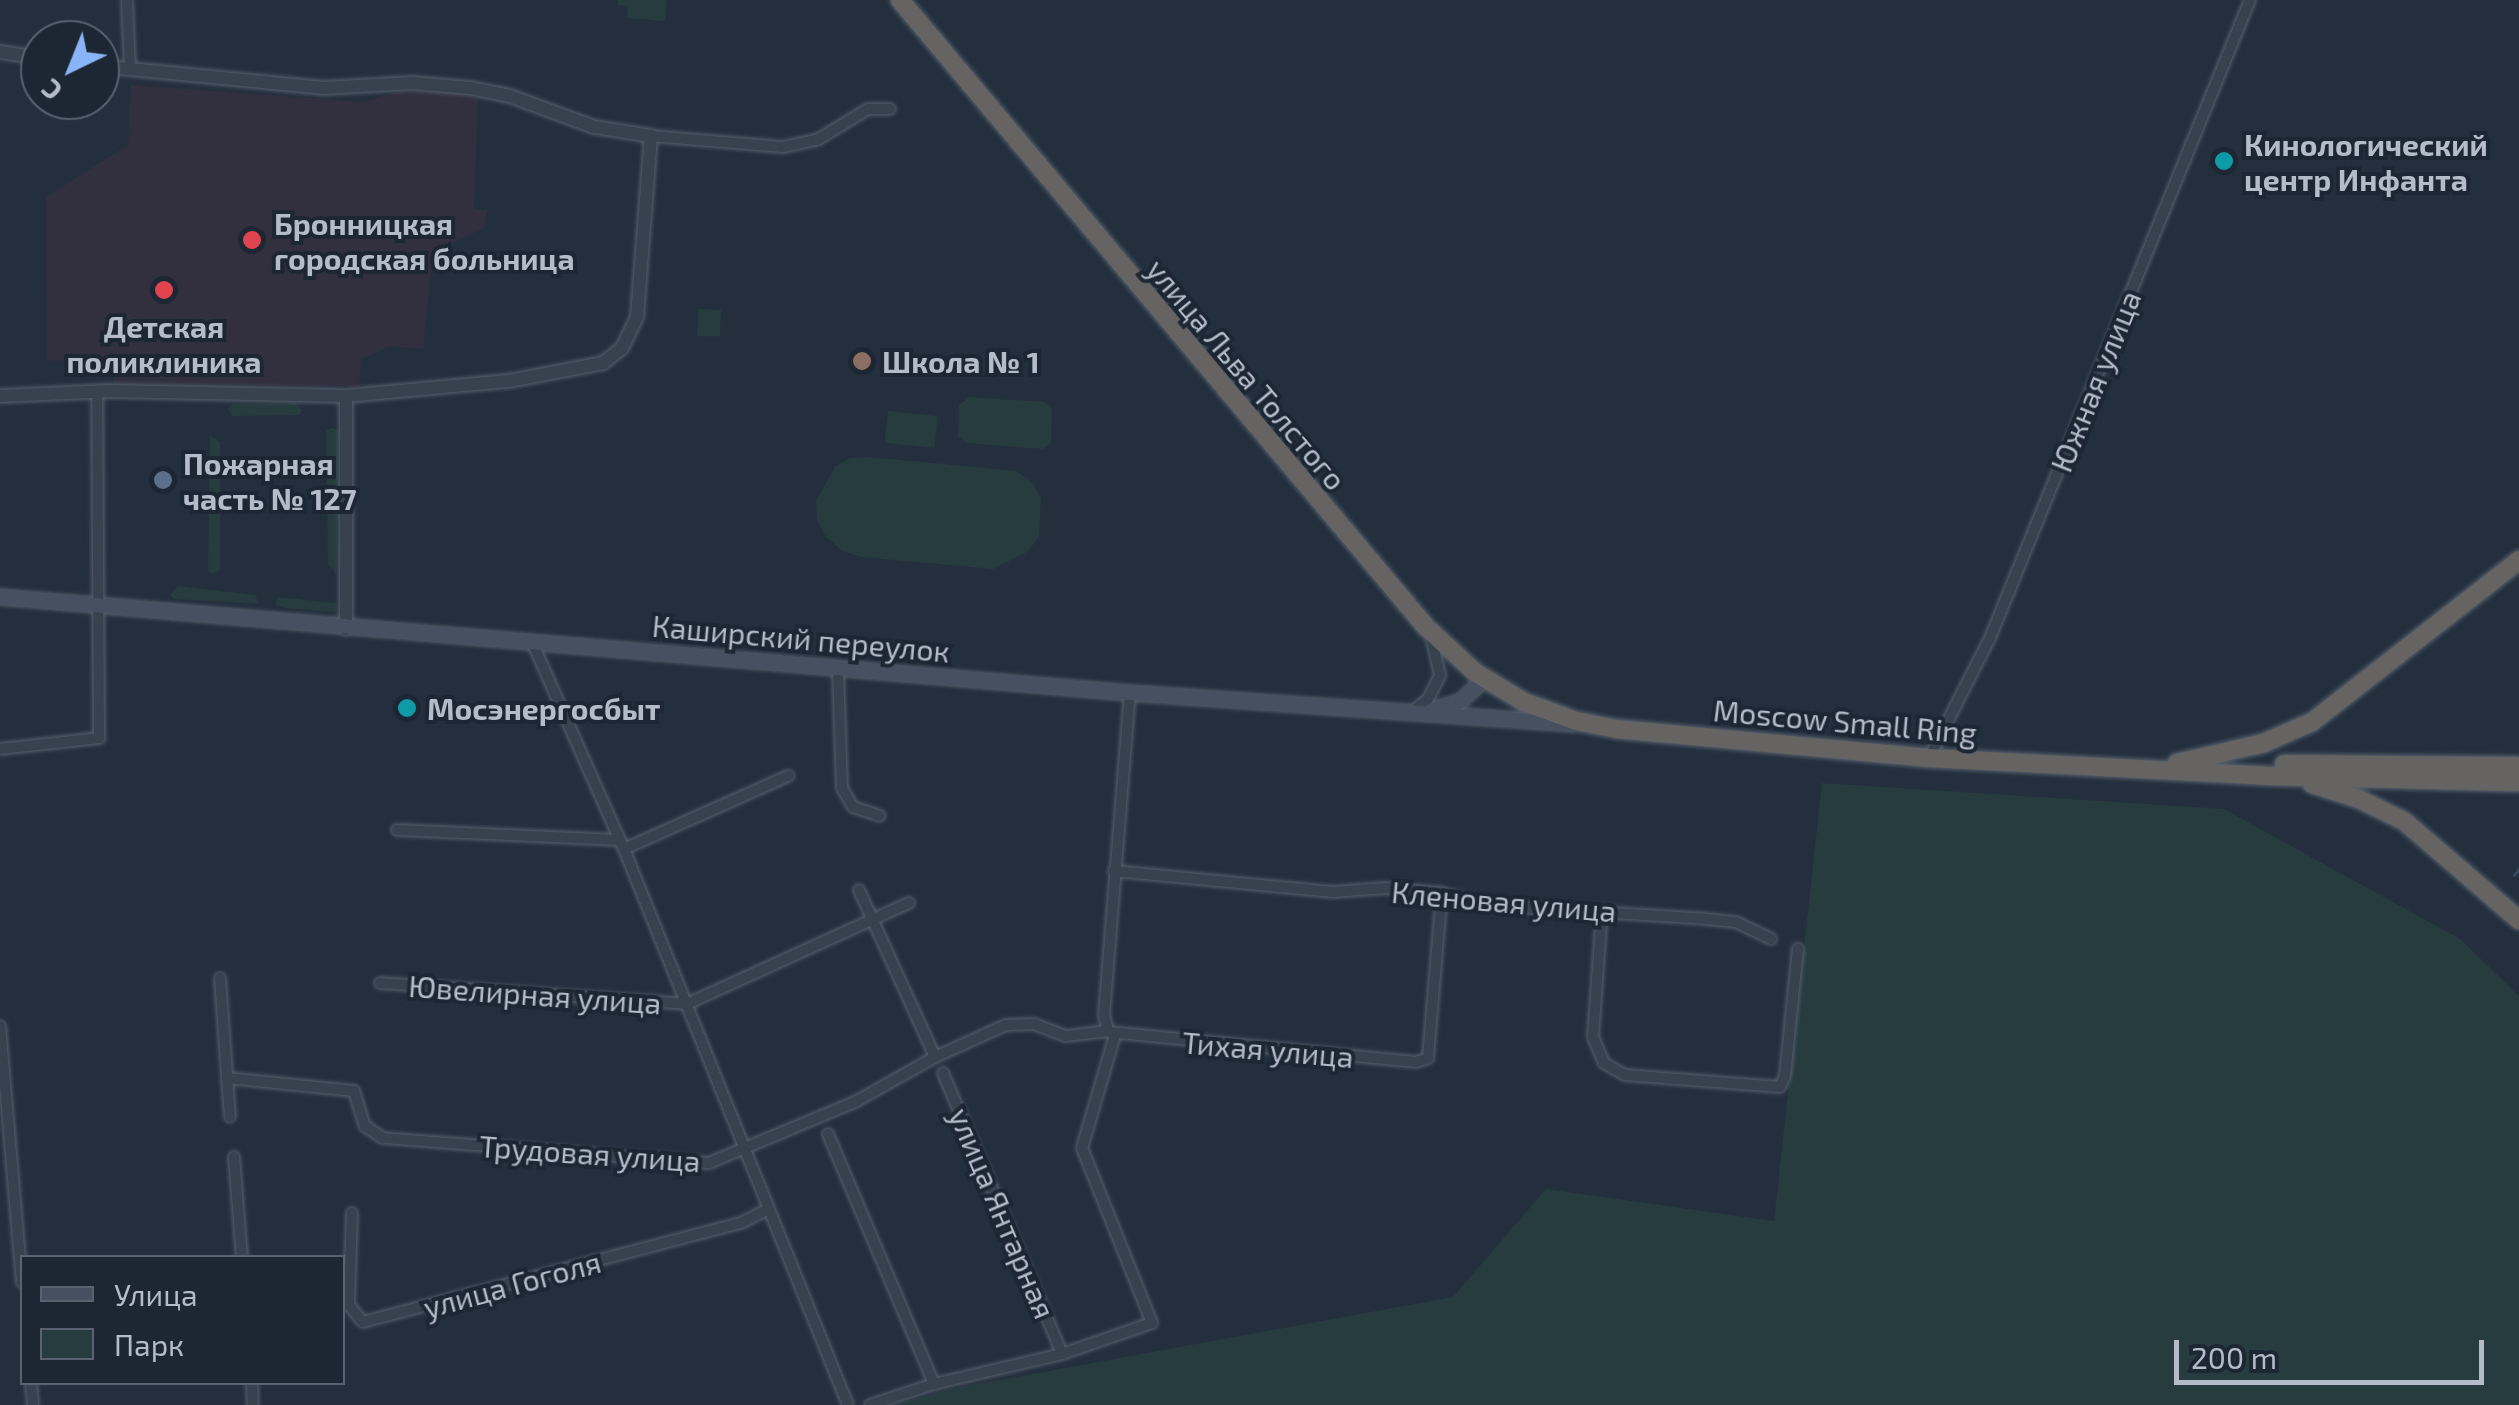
<!DOCTYPE html>
<html>
<head>
<meta charset="utf-8">
<style>
	body { margin:0 }
	#map { position:relative; width:2519px; height:1405px; overflow:hidden; background:#242f3e; font-family:"Exo 2",sans-serif }
	div>[style] { position:absolute }
	.medical>* { inset:0; background:#32303f }
	.green>* { inset:0; background:#263c3f; transform-origin:0 0 }
	.stream>* { height:2.5px; margin:-1.25px; padding:0 1.25px; transform-origin:1.25px; border-radius:1.25px; background:#394c67 }
	.roads { filter:drop-shadow(0 0 2px #565f6c) drop-shadow(0 0 2px #565f6c) }
	.minor>* { height:10px; margin:-5px; padding:0 5px; transform-origin:5px; border-radius:5px; background:#38414e }
	.tertiary>* { height:12px; margin:-6px; padding:0 6px; transform-origin:6px; border-radius:6px; background:#38414e }
	.secondary>* { height:14px; margin:-7px; padding:0 7px; transform-origin:7px; border-radius:7px; background:#465061 }
	.trunk>* { height:18px; margin:-9px; padding:0 9px; transform-origin:9px; border-radius:9px; background:#656462 }
	.dots>* { width:28px; height:28px; translate:-50% -50%; box-sizing:border-box; border:5px solid #1d2633; border-radius:50% }
	span { translate:-50% -50%; white-space:nowrap; text-align:center; line-height:1.15; -webkit-text-stroke:8px #1d2633; paint-order:stroke }
	.poi-label { font-size:30px; color:#b4bcc9; font-weight:700 }
	.left { translate:0 -50%; text-align:left }
	.street-label { font-size:30px; color:#b4bcc9 }
	.legend { position:absolute; left:20px; top:1255px; width:325px; height:130px; box-sizing:border-box; background:#1d2633; border:2px solid #59626f; margin:0; padding:12px 18px; list-style:none; font-size:30px; color:#b4bcc9 }
	.legend li { display:flex; align-items:center; gap:20px; height:50px }
	.legend b { width:50px; border:2px solid #59626f }
	.north { position:absolute; left:20px; top:20px; width:100px; height:100px; box-sizing:border-box; background:#1d2633; border:2px solid #59626f; border-radius:50%; rotate:223deg; font-size:28px; font-weight:700; line-height:40px; text-align:center; color:#b4bcc9 }
	.north::after { content:''; display:block; margin:auto; width:35px; height:45px; background:#8ab4f8; clip-path:polygon(50% 0,100% 100%,50% 72%,0 100%) }
	.scale { position:absolute; left:2174px; top:1340px; width:310px; height:45px; box-sizing:border-box; border:5px solid #b4bcc9; border-top:0; padding-left:12px; font-size:30px; line-height:35px; white-space:nowrap; color:#b4bcc9; -webkit-text-stroke:8px #1d2633; paint-order:stroke }
</style>
</head>
<body>
<div id="map">
	<div class="medical">
		<div style="clip-path:polygon(131px 85px,364px 102px,399px 91px,441px 91px,478px 98px,474px 209px,487px 210px,484px 228px,433px 252px,423px 349px,391px 346px,361px 359px,359px 386px,114px 383px,113px 360px,47px 361px,46px 197px,128px 145px)"></div>
	</div>
	<div class="green">
		<div style="clip-path:polygon(618px 0,667px 0,665px 21px,627px 18px,628px 6px,618px 5px)"></div>
		<div style="left:698px;top:309px;width:23px;height:27px;rotate:2deg"></div>
		<div style="clip-path:polygon(969px 397px,1045px 402px,1052px 409px,1051px 443px,1042px 449px,967px 443px,958px 437px,959px 405px)"></div>
		<div style="clip-path:polygon(296px 403px,302px 411px,299px 415px,232px 416px,228px 409px,232px 404px)"></div>
		<div style="left:888px;top:411px;width:50px;height:32px;rotate:6deg"></div>
		<div style="clip-path:polygon(333px 428px,339px 432px,336px 574px,328px 564px,326px 430px)"></div>
		<div style="clip-path:polygon(210px 436px,220px 442px,220px 570px,212px 574px,208px 570px)"></div>
		<div style="clip-path:polygon(870px 457px,1016px 471px,1032px 482px,1041px 498px,1039px 537px,1027px 552px,993px 569px,861px 557px,843px 551px,826px 537px,817px 520px,816px 501px,835px 467px,850px 458px)"></div>
		<div style="clip-path:polygon(178px 586px,255px 595px,259px 604px,174px 599px,170px 595px)"></div>
		<div style="clip-path:polygon(277px 597px,336px 603px,337px 608px,335px 612px,285px 608px,276px 605px)"></div>
		<div style="clip-path:polygon(1822px 783px,2224px 809px,2460px 939px,2519px 996px,2519px 1405px,894px 1405px,950px 1389px,1453px 1297px,1546px 1189px,1774px 1221px)"></div>
	</div>
	<div class="stream">
		<div style="left:2514px;top:875px;width:8px;rotate:-50deg"></div>
	</div>
	<div class="roads">
		<div class="minor">
			<div style="left:127px;top:0;width:68px;rotate:87.5deg"></div>
			<div style="left:651px;top:136px;width:132px;rotate:4.8deg"></div>
			<div style="left:783px;top:147px;width:35px;rotate:-12deg"></div>
			<div style="left:817px;top:140px;width:60px;rotate:-31.3deg"></div>
			<div style="left:868px;top:109px;width:22px"></div>
			<div style="left:533px;top:644px;width:224px;rotate:66.1deg"></div>
			<div style="left:624px;top:849px;width:599px;rotate:68.06deg"></div>
			<div style="left:838px;top:669px;width:119px;rotate:88.1deg"></div>
			<div style="left:842px;top:788px;width:22px;rotate:60deg"></div>
			<div style="left:853px;top:807px;width:28px;rotate:18deg"></div>
			<div style="left:1411px;top:713px;width:22px;rotate:-39deg"></div>
			<div style="left:1428px;top:699px;width:27px;rotate:-63deg"></div>
			<div style="left:1440px;top:675px;width:39px;rotate:-103deg"></div>
			<div style="left:0;top:749px;width:100px;rotate:-6.3deg"></div>
			<div style="left:99px;top:738px;width:346px;rotate:-90.3deg"></div>
			<div style="left:1929px;top:758px;width:135px;rotate:-63.1deg"></div>
			<div style="left:1990px;top:638px;width:689px;rotate:-67.83deg"></div>
			<div style="left:397px;top:830px;width:223px;rotate:2.6deg"></div>
			<div style="left:624px;top:849px;width:180px;rotate:-24deg"></div>
			<div style="left:1114px;top:871px;width:220px;rotate:5.5deg"></div>
			<div style="left:1333px;top:892px;width:53px;rotate:-4.3deg"></div>
			<div style="left:1386px;top:888px;width:56px;rotate:5.1deg"></div>
			<div style="left:1442px;top:893px;width:46px;rotate:15.3deg"></div>
			<div style="left:1486px;top:905px;width:220px;rotate:3.6deg"></div>
			<div style="left:1706px;top:919px;width:30px;rotate:6deg"></div>
			<div style="left:1736px;top:922px;width:39px;rotate:26deg"></div>
			<div style="left:859px;top:890px;width:183px;rotate:65.5deg"></div>
			<div style="left:1602px;top:911px;width:126px;rotate:94.1deg"></div>
			<div style="left:1593px;top:1037px;width:28px;rotate:67deg"></div>
			<div style="left:1604px;top:1063px;width:24px;rotate:30deg"></div>
			<div style="left:1625px;top:1075px;width:155px;rotate:4.4deg"></div>
			<div style="left:1780px;top:1087px;width:12px;rotate:-66deg"></div>
			<div style="left:1785px;top:1076px;width:128px;rotate:-84.2deg"></div>
			<div style="left:220px;top:978px;width:139px;rotate:85.9deg"></div>
			<div style="left:380px;top:983px;width:308px;rotate:3.9deg"></div>
			<div style="left:687px;top:1004px;width:244px;rotate:-24.5deg"></div>
			<div style="left:0;top:1026px;width:257px;rotate:85.1deg"></div>
			<div style="left:1108px;top:1031px;width:16px;rotate:-104deg"></div>
			<div style="left:1104px;top:1015px;width:323px;rotate:-85.4deg"></div>
			<div style="left:1109px;top:1032px;width:308px;rotate:5.6deg"></div>
			<div style="left:1416px;top:1062px;width:13px;rotate:-18deg"></div>
			<div style="left:1428px;top:1058px;width:166px;rotate:-85.2deg"></div>
			<div style="left:943px;top:1073px;width:305px;rotate:67deg"></div>
			<div style="left:227px;top:1078px;width:128px;rotate:5.8deg"></div>
			<div style="left:354px;top:1091px;width:37px;rotate:73deg"></div>
			<div style="left:365px;top:1126px;width:22px;rotate:34deg"></div>
			<div style="left:383px;top:1138px;width:327px;rotate:4.4deg"></div>
			<div style="left:709px;top:1163px;width:158px;rotate:-22.7deg"></div>
			<div style="left:855px;top:1102px;width:92px;rotate:-29.4deg"></div>
			<div style="left:935px;top:1057px;width:78px;rotate:-24.3deg"></div>
			<div style="left:1006px;top:1025px;width:28px;rotate:-2deg"></div>
			<div style="left:1034px;top:1024px;width:34px;rotate:21deg"></div>
			<div style="left:1066px;top:1036px;width:42px;rotate:-6.8deg"></div>
			<div style="left:828px;top:1134px;width:272px;rotate:67deg"></div>
			<div style="left:234px;top:1157px;width:101px;rotate:85.5deg"></div>
			<div style="left:352px;top:1213px;width:92px;rotate:91.9deg"></div>
			<div style="left:349px;top:1305px;width:22px;rotate:51deg"></div>
			<div style="left:363px;top:1322px;width:391px;rotate:-14.7deg"></div>
			<div style="left:741px;top:1223px;width:30px;rotate:-27deg"></div>
			<div style="left:31px;top:1382px;width:23px;rotate:85deg"></div>
			<div style="left:252px;top:1382px;width:23px;rotate:88deg"></div>
			<div style="left:870px;top:1405px;width:67px;rotate:-18.2deg"></div>
			<div style="left:934px;top:1384px;width:131px;rotate:-13.2deg"></div>
			<div style="left:1062px;top:1354px;width:95px;rotate:-19deg"></div>
			<div style="left:1152px;top:1323px;width:188px;rotate:-111.8deg"></div>
			<div style="left:1082px;top:1148px;width:118px;rotate:-73.7deg"></div>
		</div>
		<div class="tertiary">
			<div style="left:0;top:52px;width:40px;rotate:8.5deg"></div>
			<div style="left:0;top:396px;width:111px;rotate:-2.6deg"></div>
			<div style="left:111px;top:391px;width:235px;rotate:1.2deg"></div>
			<div style="left:346px;top:396px;width:164px;rotate:-5.3deg"></div>
			<div style="left:509px;top:381px;width:96px;rotate:-10.8deg"></div>
			<div style="left:603px;top:363px;width:24px;rotate:-38deg"></div>
			<div style="left:622px;top:348px;width:34px;rotate:-64deg"></div>
			<div style="left:637px;top:317px;width:182px;rotate:-85.6deg"></div>
			<div style="left:651px;top:136px;width:58px;rotate:-171deg"></div>
			<div style="left:594px;top:127px;width:90px;rotate:-159.7deg"></div>
			<div style="left:510px;top:96px;width:41px;rotate:-168.7deg"></div>
			<div style="left:470px;top:88px;width:58px;rotate:-175.1deg"></div>
			<div style="left:412px;top:83px;width:89px;rotate:176.8deg"></div>
			<div style="left:323px;top:88px;width:224px;rotate:-174.4deg"></div>
			<div style="left:346px;top:396px;width:233px;rotate:90deg"></div>
		</div>
		<div class="secondary">
			<div style="left:0;top:597px;width:1134px;rotate:4.86deg"></div>
			<div style="left:1130px;top:693px;width:445px;rotate:4deg"></div>
			<div style="left:1431px;top:711px;width:32px;rotate:-18deg"></div>
			<div style="left:1461px;top:701px;width:33px;rotate:-43deg"></div>
		</div>
		<div class="trunk">
			<div style="left:900px;top:0;width:818px;rotate:50.01deg"></div>
			<div style="left:1426px;top:627px;width:68px;rotate:42.6deg"></div>
			<div style="left:1476px;top:673px;width:56px;rotate:31.1deg"></div>
			<div style="left:1524px;top:702px;width:55px;rotate:20.1deg"></div>
			<div style="left:1576px;top:721px;width:42px;rotate:11deg"></div>
			<div style="left:1617px;top:729px;width:313px;rotate:5.3deg"></div>
			<div style="left:1929px;top:758px;width:338px;rotate:3deg"></div>
			<div style="left:2267px;top:776px;width:252px;rotate:1.4deg"></div>
			<div style="left:2177px;top:763px;width:89px;rotate:-12.9deg"></div>
			<div style="left:2264px;top:743px;width:52px;rotate:-23.6deg"></div>
			<div style="left:2312px;top:722px;width:263px;rotate:-38deg"></div>
			<div style="left:2284px;top:764px;width:235px;rotate:0.5deg"></div>
			<div style="left:2312px;top:784px;width:49px;rotate:17.7deg"></div>
			<div style="left:2359px;top:799px;width:50px;rotate:26.1deg"></div>
			<div style="left:2404px;top:821px;width:152px;rotate:40.7deg"></div>
		</div>
	</div>
	<div class="dots">
		<div style="left:2224px;top:161px;background:#0f9aa8"></div>
		<div style="left:252px;top:240px;background:#e0444e"></div>
		<div style="left:164px;top:290px;background:#e0444e"></div>
		<div style="left:862px;top:361px;background:#8d6e63"></div>
		<div style="left:163px;top:480px;background:#5c6f8a"></div>
		<div style="left:407px;top:708px;background:#0f9aa8"></div>
	</div>
	<div class="poi-label">
		<span class="left" style="left:2244px;top:161px">Кинологический<br>центр Инфанта</span>
		<span class="left" style="left:274px;top:240px">Бронницкая<br>городская больница</span>
		<span style="left:164px;top:343px">Детская<br>поликлиника</span>
		<span class="left" style="left:882px;top:361px">Школа № 1</span>
		<span class="left" style="left:183px;top:480px">Пожарная<br>часть № 127</span>
		<span class="left" style="left:427px;top:708px">Мосэнергосбыт</span>
	</div>
	<div class="street-label">
		<span style="left:1247px;top:374px;rotate:50deg">улица Льва Толстого</span>
		<span style="left:2095px;top:381px;rotate:-68deg">Южная улица</span>
		<span style="left:801px;top:638px;rotate:5deg">Каширский переулок</span>
		<span style="left:1845px;top:721px;rotate:5deg">Moscow Small Ring</span>
		<span style="left:1504px;top:901px;rotate:5deg">Кленовая улица</span>
		<span style="left:535px;top:994px;rotate:4deg">Ювелирная улица</span>
		<span style="left:1268px;top:1049px;rotate:5deg">Тихая улица</span>
		<span style="left:590px;top:1153px;rotate:4deg">Трудовая улица</span>
		<span style="left:1003px;top:1213px;rotate:67deg">улица Янтарная</span>
		<span style="left:512px;top:1284px;rotate:-15deg">улица Гоголя</span>
	</div>
	<ul class="legend">
	<li><b style="height:12px;background:#465061"></b>Улица</li>
	<li><b style="height:28px;background:#263c3f"></b>Парк</li>
	</ul>
	<div class="north">С</div>
	<div class="scale">200 m</div>
</div>
</body>
</html>
